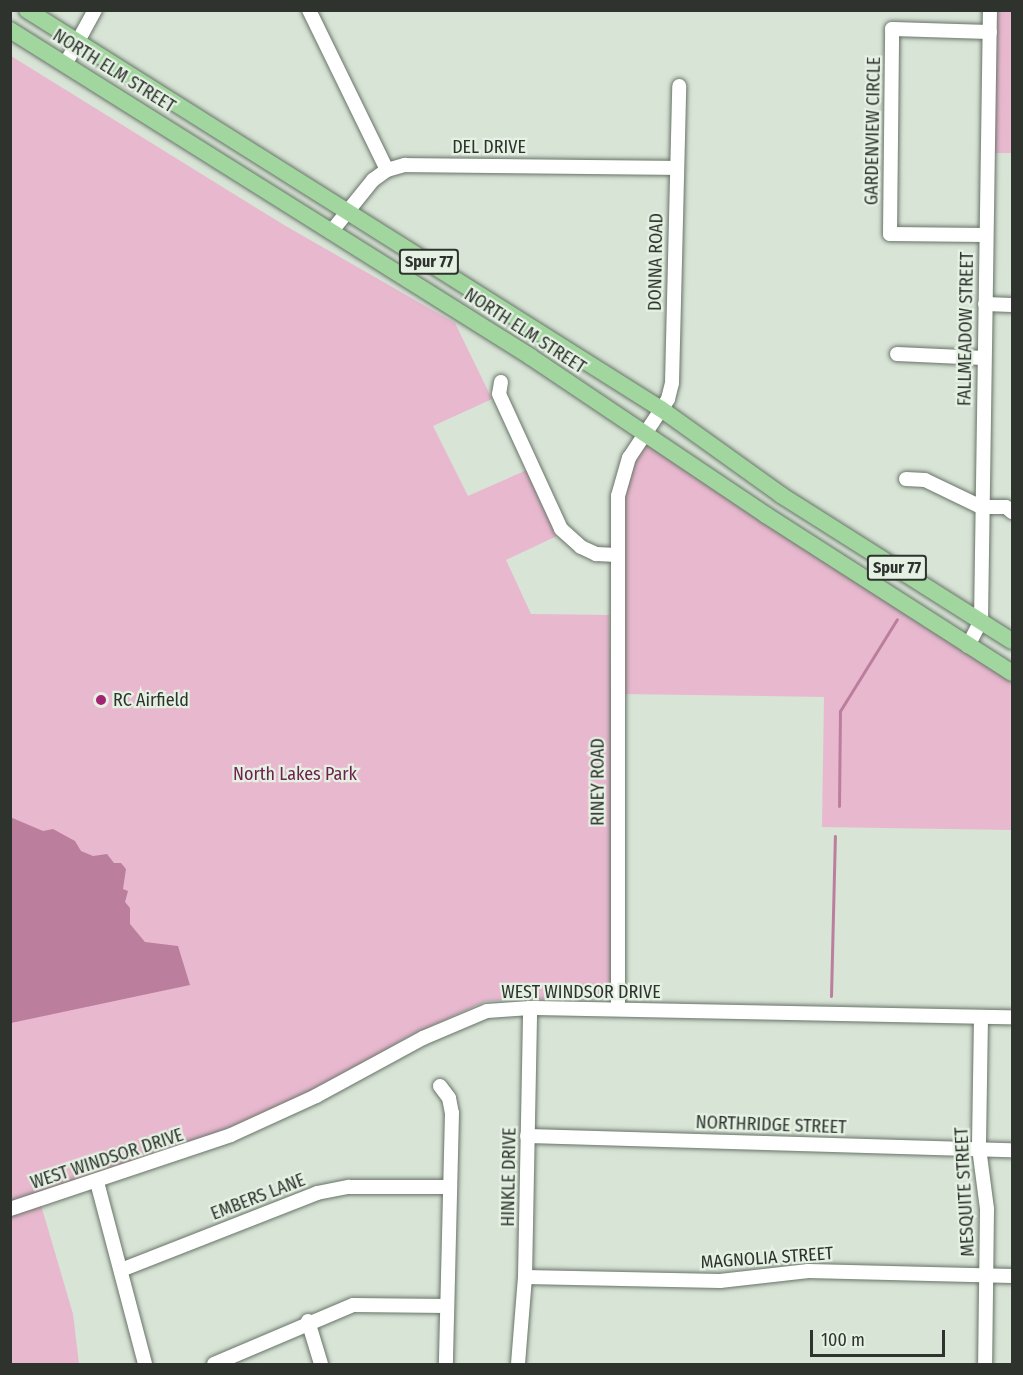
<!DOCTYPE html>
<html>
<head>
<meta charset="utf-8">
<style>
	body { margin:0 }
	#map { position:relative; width:1023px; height:1375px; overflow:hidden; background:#d7e4d6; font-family:"Fira Sans Condensed",sans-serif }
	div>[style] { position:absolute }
	.green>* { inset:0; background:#e8b8cf }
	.water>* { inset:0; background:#bc7e9d }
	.stream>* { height:3px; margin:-1.5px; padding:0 1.5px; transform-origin:1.5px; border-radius:1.5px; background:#bc7e9d }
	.roads { filter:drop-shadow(0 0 2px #697468) drop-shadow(0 0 2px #697468) }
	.minor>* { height:14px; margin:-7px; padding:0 7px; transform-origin:7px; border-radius:7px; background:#fff }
	.major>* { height:16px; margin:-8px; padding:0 8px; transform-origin:8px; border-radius:8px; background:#a1d69f }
	.dots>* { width:16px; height:16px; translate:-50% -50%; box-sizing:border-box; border:3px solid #e5f1e3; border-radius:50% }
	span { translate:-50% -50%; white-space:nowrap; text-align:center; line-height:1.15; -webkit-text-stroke:4.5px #e5f1e3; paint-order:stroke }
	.shield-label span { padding:2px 4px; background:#e5f1e3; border:2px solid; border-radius:4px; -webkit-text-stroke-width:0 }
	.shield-label { font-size:16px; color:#2e332e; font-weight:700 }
	.street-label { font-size:18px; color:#2e332e }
	.poi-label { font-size:18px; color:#2e332e }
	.left { translate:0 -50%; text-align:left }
	.park-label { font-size:18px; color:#6e234f }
	.frame { position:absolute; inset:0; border:12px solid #2e332e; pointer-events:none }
	.scale { position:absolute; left:810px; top:1330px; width:135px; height:27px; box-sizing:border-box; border:3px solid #2e332e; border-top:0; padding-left:8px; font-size:18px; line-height:21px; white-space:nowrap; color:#2e332e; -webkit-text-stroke:4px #e5f1e3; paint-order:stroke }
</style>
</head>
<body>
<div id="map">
	<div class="green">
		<div style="clip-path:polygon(997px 11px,1012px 11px,1012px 153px,994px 153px)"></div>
		<div style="clip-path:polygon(11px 56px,284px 225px,455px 323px,492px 399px,433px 426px,468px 496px,527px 470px,559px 535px,506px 560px,531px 614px,609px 615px,618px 996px,486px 1001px,407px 1037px,348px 1074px,284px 1105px,41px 1205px,73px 1314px,79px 1364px,11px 1364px)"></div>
		<div style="clip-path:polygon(649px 443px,1012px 680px,1012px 830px,822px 827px,824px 697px,621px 694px,623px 490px,641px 446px)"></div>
	</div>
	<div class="water">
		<div style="clip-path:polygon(10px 817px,43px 831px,53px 829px,75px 841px,81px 851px,93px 856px,107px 854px,114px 863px,121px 863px,126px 869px,123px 889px,128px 891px,125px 902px,130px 908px,130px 924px,145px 942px,178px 946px,190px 985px,11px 1023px)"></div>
	</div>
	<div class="stream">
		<div style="left:839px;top:806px;width:95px;rotate:-89.4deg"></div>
		<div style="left:840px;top:711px;width:108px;rotate:-58.2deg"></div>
		<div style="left:831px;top:996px;width:160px;rotate:-88.6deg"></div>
	</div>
	<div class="roads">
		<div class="minor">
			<div style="left:309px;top:10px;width:178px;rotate:64deg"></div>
			<div style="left:66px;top:63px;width:60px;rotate:-61.3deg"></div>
			<div style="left:331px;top:232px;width:67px;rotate:-51.1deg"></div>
			<div style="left:373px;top:180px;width:17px;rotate:-36deg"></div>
			<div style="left:387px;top:170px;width:19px;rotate:-16deg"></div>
			<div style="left:405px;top:165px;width:271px;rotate:0.6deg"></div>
			<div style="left:986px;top:235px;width:96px;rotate:-179.4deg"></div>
			<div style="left:890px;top:234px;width:205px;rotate:-89.4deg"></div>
			<div style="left:892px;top:29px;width:98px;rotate:1.8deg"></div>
			<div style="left:985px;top:304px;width:27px;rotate:2deg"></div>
			<div style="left:897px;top:354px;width:87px;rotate:2.6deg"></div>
			<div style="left:501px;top:382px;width:12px;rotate:99deg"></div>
			<div style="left:499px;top:394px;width:149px;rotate:65.3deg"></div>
			<div style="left:561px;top:529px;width:27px;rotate:42deg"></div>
			<div style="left:581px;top:547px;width:17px;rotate:25deg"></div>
			<div style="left:596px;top:554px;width:21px;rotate:3deg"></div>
			<div style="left:906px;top:479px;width:19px;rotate:3deg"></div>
			<div style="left:925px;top:480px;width:62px;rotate:25.7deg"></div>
			<div style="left:981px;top:507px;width:25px"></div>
			<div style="left:1006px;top:507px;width:8px;rotate:40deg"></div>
			<div style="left:968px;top:646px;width:28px;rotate:-63deg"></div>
			<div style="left:981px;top:621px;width:611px;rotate:-89.16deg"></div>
			<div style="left:618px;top:1009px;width:513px;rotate:-90deg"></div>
			<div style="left:618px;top:496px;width:40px;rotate:-74deg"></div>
			<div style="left:629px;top:458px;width:71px;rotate:-56.5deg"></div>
			<div style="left:668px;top:399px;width:16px;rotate:-76deg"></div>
			<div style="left:672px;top:383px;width:297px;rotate:-88.6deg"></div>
			<div style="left:981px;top:1017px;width:131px;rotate:90.9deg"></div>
			<div style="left:979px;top:1148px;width:62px;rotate:82.5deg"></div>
			<div style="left:987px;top:1209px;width:155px;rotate:90.7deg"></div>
			<div style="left:440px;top:1086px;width:15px;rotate:53deg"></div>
			<div style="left:449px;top:1098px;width:15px;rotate:79deg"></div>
			<div style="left:452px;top:1113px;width:251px;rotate:91.4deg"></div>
			<div style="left:527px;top:1136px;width:485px;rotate:1.7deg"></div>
			<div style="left:97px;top:1182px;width:188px;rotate:75.2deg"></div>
			<div style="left:10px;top:1209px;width:233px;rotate:-18.5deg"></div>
			<div style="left:231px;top:1135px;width:94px;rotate:-24.6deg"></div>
			<div style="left:316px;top:1096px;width:122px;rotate:-28.5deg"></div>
			<div style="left:423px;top:1038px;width:69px;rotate:-22.9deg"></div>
			<div style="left:487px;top:1011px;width:43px;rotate:-4deg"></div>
			<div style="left:530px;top:1008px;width:482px;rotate:1.1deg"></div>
			<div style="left:121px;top:1270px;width:211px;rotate:-21.4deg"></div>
			<div style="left:317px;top:1193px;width:33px;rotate:-11deg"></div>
			<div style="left:349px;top:1187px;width:101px"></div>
			<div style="left:525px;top:1277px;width:195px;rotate:1.2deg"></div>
			<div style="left:720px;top:1281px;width:89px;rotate:-6.5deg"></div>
			<div style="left:808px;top:1271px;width:204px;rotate:1.4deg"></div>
			<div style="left:308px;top:1321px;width:45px;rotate:73.2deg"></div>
			<div style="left:214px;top:1364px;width:151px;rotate:-23deg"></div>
			<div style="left:353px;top:1305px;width:94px;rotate:0.6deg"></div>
			<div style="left:518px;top:1364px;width:87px;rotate:-85.4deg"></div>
			<div style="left:525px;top:1277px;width:269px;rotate:-88.9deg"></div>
		</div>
		<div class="major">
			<div style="left:27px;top:10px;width:749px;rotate:32.18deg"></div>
			<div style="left:661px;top:409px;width:148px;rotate:35.6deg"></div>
			<div style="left:781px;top:495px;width:273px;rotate:32.3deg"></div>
			<div style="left:10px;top:30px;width:615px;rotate:32.11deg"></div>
			<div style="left:531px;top:357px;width:283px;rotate:33.9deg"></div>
			<div style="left:766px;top:515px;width:292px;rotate:32.7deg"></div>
		</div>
	</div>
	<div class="dots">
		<div style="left:101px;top:700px;background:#a42373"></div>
	</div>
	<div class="shield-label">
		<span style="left:429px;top:262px">Spur 77</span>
		<span style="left:897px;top:568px">Spur 77</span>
	</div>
	<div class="street-label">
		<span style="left:114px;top:71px;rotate:32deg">NORTH ELM STREET</span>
		<span style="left:873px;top:131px;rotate:-89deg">GARDENVIEW CIRCLE</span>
		<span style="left:489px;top:147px">DEL DRIVE</span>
		<span style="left:656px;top:262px;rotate:-89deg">DONNA ROAD</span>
		<span style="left:966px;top:329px;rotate:-89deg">FALLMEADOW STREET</span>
		<span style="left:525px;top:331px;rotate:33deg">NORTH ELM STREET</span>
		<span style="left:598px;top:782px;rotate:-90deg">RINEY ROAD</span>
		<span style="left:581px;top:992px">WEST WINDSOR DRIVE</span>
		<span style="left:771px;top:1125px;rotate:2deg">NORTHRIDGE STREET</span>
		<span style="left:107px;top:1159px;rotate:-18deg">WEST WINDSOR DRIVE</span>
		<span style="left:509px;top:1177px;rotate:-89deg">HINKLE DRIVE</span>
		<span style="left:965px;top:1192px;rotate:-93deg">MESQUITE STREET</span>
		<span style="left:258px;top:1197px;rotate:-21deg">EMBERS LANE</span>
		<span style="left:767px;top:1258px;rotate:-4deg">MAGNOLIA STREET</span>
	</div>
	<div class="poi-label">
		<span class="left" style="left:113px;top:700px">RC Airfield</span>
	</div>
	<div class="park-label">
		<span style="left:295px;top:774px">North Lakes Park</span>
	</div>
	<div class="frame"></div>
	<div class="scale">100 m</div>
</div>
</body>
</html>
